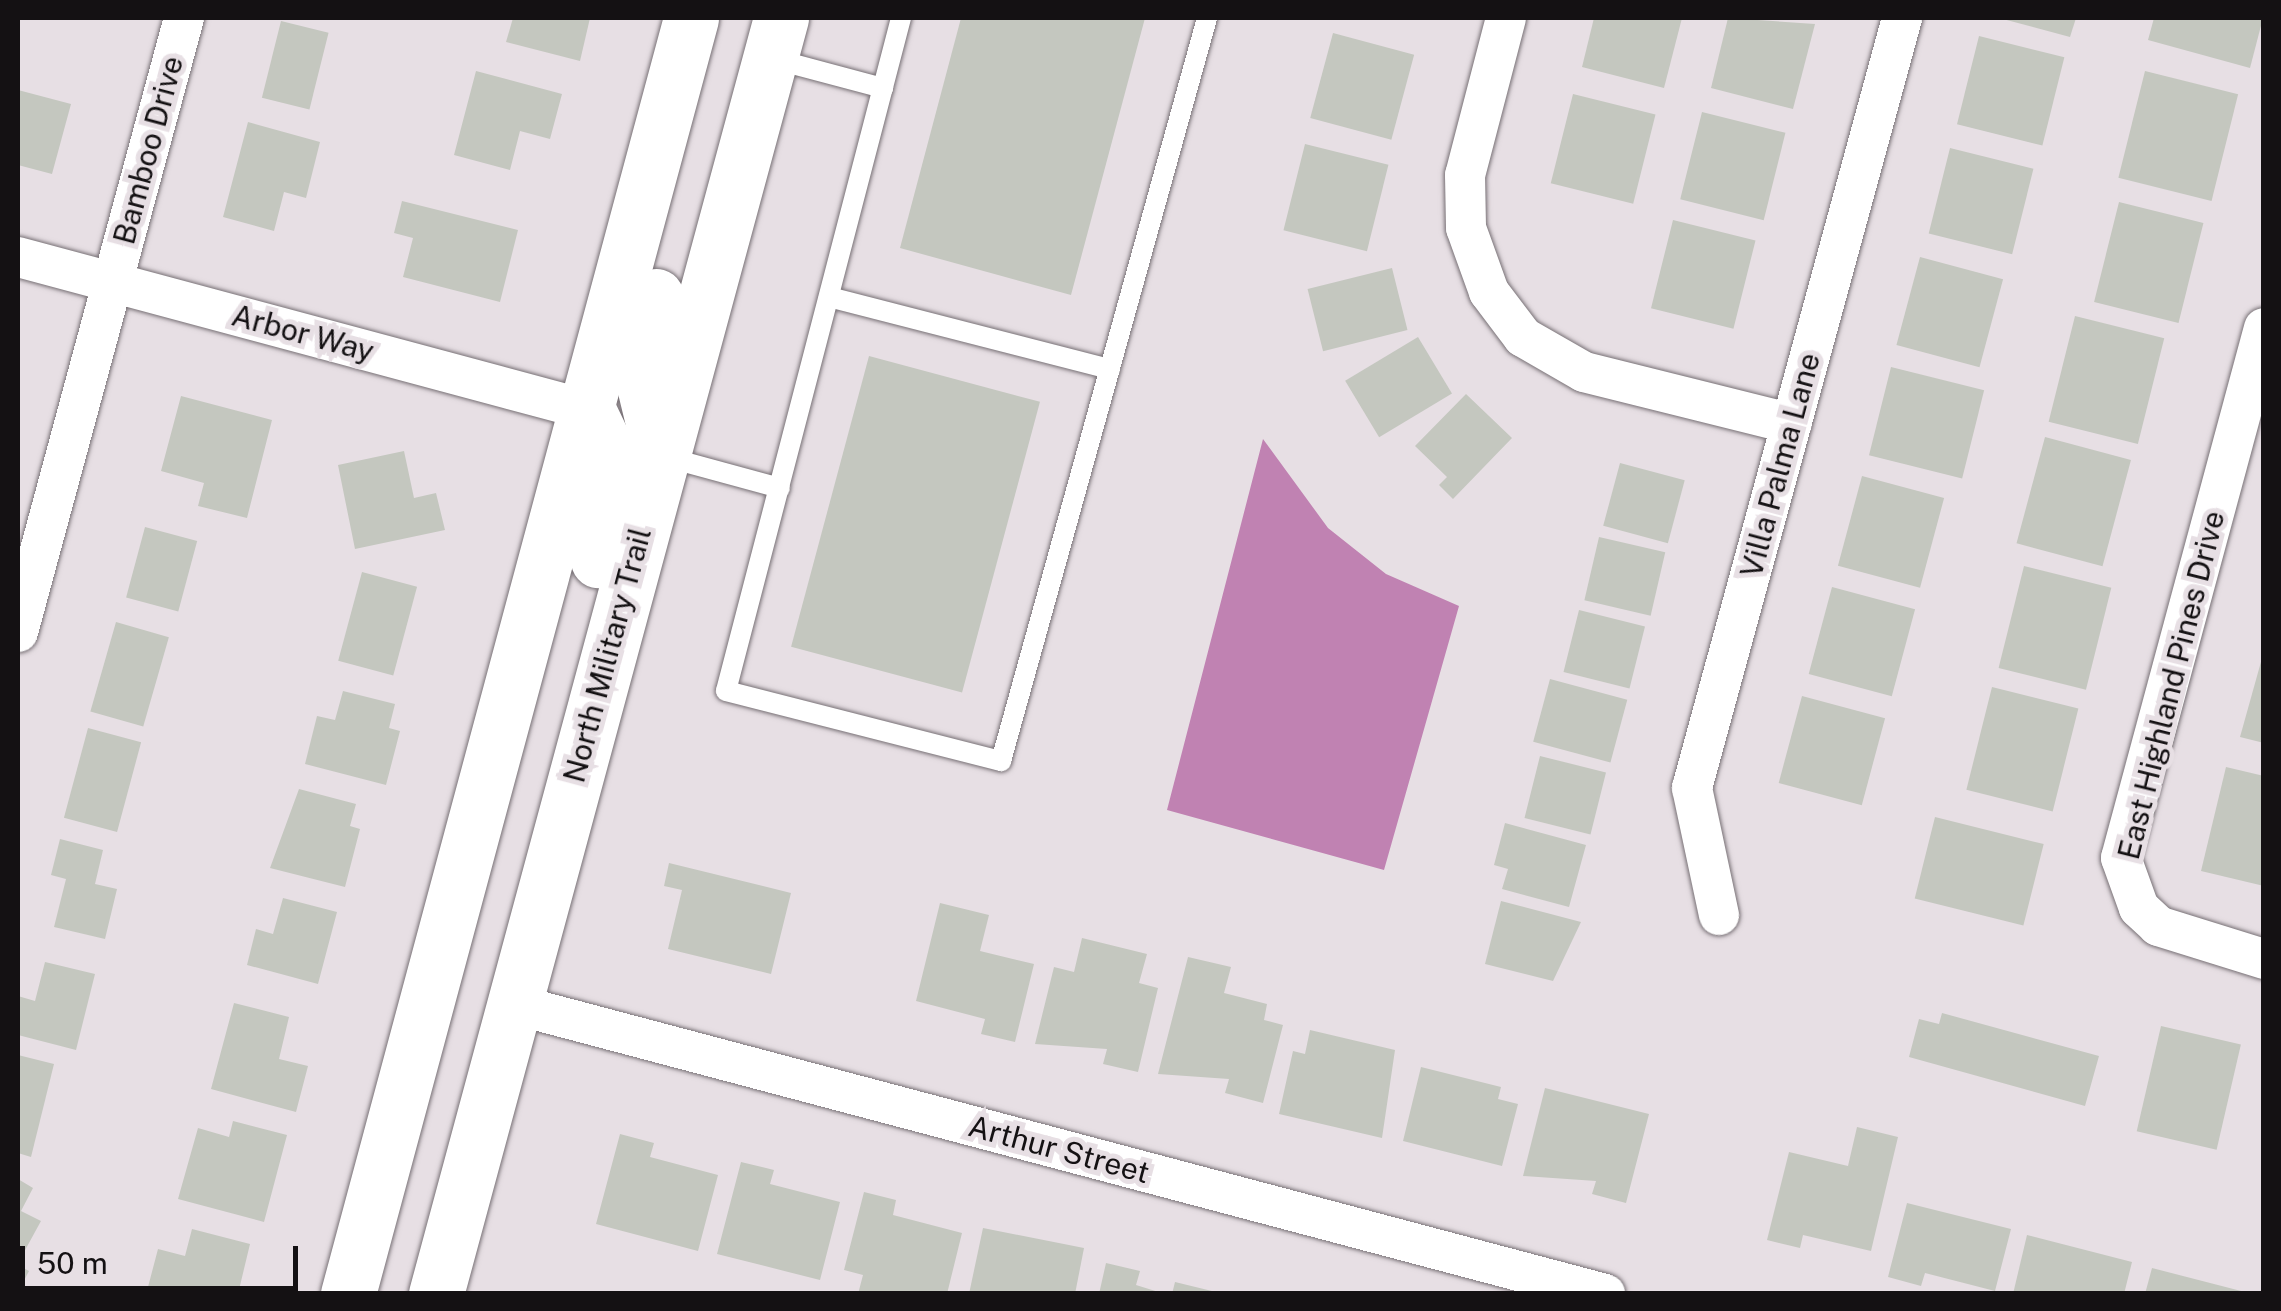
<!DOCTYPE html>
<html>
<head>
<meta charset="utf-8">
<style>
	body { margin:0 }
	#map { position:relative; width:2281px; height:1311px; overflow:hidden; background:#e7dfe4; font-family:"Public Sans",sans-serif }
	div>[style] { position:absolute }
	.water>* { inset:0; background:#c082b2 }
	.building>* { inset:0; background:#c4c7bf; transform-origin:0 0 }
	.roads { filter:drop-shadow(0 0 2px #777075) drop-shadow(0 0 2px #777075) }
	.lane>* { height:20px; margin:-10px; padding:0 10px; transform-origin:10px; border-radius:10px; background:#fff }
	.street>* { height:40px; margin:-20px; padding:0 20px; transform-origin:20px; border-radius:20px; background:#fff }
	.secondary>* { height:55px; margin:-27.5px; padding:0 27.5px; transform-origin:27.5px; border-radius:27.5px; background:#fff }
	span { translate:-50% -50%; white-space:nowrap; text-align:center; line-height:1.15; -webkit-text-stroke:10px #e7dfe4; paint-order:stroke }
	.street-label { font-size:30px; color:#141113 }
	.frame { position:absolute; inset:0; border:20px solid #141113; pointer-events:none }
	.scale { position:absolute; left:20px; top:1246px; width:278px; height:45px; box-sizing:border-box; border:5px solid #141113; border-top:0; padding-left:12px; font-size:30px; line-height:35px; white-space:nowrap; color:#141113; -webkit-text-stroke:8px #e7dfe4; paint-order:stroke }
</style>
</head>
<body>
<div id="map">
	<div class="water">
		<div style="clip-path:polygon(1263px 439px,1328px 528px,1386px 574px,1459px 606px,1384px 870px,1167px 810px)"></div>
	</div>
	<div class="building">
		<div style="clip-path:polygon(513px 18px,590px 18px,580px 61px,506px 42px)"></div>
		<div style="clip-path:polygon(961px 18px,1145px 18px,1071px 295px,900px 248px)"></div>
		<div style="clip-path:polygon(1594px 18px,1682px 18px,1664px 88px,1582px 67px)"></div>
		<div style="clip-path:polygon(1728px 18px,1815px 24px,1793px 109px,1711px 88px)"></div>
		<div style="clip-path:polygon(1999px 18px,2076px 18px,2070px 37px)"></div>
		<div style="clip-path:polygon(2154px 18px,2263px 18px,2250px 68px,2148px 40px)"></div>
		<div style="left:281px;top:21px;width:49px;height:79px;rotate:14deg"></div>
		<div style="left:1333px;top:33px;width:84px;height:88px;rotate:15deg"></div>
		<div style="left:1979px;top:36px;width:88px;height:91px;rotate:14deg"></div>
		<div style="clip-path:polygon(476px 71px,562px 94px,550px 139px,520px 131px,510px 170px,454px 155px)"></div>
		<div style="left:2145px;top:71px;width:96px;height:110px;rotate:14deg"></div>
		<div style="clip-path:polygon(18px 90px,71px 104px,52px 174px,18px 165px)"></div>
		<div style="left:1573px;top:94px;width:85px;height:92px;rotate:14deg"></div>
		<div style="left:1702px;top:112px;width:86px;height:90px;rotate:14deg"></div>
		<div style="clip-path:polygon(248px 122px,320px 142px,306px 198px,284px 192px,274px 231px,223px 217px)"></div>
		<div style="left:1305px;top:144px;width:86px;height:89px;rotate:14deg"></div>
		<div style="left:1950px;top:148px;width:86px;height:88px;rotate:14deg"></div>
		<div style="clip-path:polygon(402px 201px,518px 230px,500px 302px,403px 277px,413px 238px,394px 233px)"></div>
		<div style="left:2119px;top:202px;width:87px;height:103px;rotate:14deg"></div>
		<div style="left:1673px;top:220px;width:85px;height:91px;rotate:14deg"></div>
		<div style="left:1920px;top:257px;width:86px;height:91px;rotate:15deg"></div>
		<div style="left:1392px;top:268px;width:64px;height:87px;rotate:76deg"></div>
		<div style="left:2075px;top:316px;width:92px;height:109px;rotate:14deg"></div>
		<div style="left:1418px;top:337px;width:66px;height:85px;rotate:59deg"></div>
		<div style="left:869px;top:356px;width:177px;height:301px;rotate:15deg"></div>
		<div style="left:1891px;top:367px;width:96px;height:91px;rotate:14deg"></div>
		<div style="clip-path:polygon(1466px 394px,1512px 438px,1453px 499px,1439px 485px,1447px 477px,1415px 446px)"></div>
		<div style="clip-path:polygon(181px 396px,272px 420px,247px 518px,198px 506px,204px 483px,161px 471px)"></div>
		<div style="left:2045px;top:437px;width:89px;height:110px;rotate:15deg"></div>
		<div style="clip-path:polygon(404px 451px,414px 498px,436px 493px,445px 530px,355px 549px,338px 465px)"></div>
		<div style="left:1620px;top:463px;width:67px;height:65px;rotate:15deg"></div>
		<div style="left:1862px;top:476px;width:85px;height:93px;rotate:15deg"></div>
		<div style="left:145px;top:527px;width:54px;height:73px;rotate:15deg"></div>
		<div style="left:1599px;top:537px;width:68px;height:65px;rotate:13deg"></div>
		<div style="left:2024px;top:566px;width:90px;height:105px;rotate:14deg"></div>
		<div style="left:362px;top:572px;width:57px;height:92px;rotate:15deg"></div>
		<div style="left:1832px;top:587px;width:86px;height:90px;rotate:15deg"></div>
		<div style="left:1579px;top:610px;width:68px;height:64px;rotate:14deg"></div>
		<div style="left:116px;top:622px;width:55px;height:93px;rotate:16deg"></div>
		<div style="clip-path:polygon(2264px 651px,2264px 743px,2240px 737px)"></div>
		<div style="left:1550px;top:679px;width:80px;height:65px;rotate:15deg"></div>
		<div style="left:1992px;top:687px;width:89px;height:106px;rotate:14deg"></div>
		<div style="clip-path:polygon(343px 691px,395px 704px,389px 728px,400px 731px,386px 785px,305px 764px,317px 716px,335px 720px)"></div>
		<div style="left:1802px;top:696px;width:86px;height:90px;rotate:15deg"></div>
		<div style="left:88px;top:728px;width:55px;height:93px;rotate:15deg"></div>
		<div style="left:1540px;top:756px;width:68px;height:64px;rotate:14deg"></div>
		<div style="clip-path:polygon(2226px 767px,2264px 776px,2264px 886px,2201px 871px)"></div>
		<div style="clip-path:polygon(299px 789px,356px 804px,350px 826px,360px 829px,345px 887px,270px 868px)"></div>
		<div style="left:1935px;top:817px;width:112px;height:84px;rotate:14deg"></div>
		<div style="clip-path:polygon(1505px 823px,1586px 845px,1569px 907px,1502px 889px,1508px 869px,1494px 865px)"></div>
		<div style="clip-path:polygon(60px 839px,103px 850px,95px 884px,117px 889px,105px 939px,54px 927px,66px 879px,51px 875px)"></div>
		<div style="clip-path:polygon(669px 863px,791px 893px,771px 974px,668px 949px,682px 890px,664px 886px)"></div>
		<div style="clip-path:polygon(283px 898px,337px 912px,318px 984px,247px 965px,256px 929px,273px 934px)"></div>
		<div style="clip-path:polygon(1501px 901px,1581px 922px,1553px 981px,1485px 964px)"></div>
		<div style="clip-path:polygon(940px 903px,989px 915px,980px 951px,1034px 964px,1015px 1042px,981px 1034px,985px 1019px,916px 1001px)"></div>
		<div style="clip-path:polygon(1082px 938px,1147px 954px,1139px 983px,1158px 988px,1138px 1072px,1103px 1064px,1107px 1049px,1035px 1044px,1054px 967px,1074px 972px)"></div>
		<div style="clip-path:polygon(1188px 957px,1231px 967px,1224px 993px,1267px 1004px,1264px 1020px,1283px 1025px,1263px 1103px,1225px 1093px,1229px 1079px,1158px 1074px)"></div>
		<div style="clip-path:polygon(45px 962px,95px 974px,76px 1050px,18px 1035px,18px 996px,35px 1001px)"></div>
		<div style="clip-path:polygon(234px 1003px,289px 1017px,279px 1059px,308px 1066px,296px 1112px,211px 1089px)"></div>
		<div style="clip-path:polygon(1942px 1013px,2099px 1056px,2085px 1106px,1909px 1057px,1919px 1019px,1939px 1024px)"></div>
		<div style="left:2161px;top:1026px;width:82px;height:108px;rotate:13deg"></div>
		<div style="clip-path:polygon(1310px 1030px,1395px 1050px,1382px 1138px,1279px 1114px,1293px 1051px,1305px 1054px)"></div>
		<div style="clip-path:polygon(18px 1055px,54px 1064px,31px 1157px,18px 1153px)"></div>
		<div style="clip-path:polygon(1421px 1067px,1501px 1087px,1498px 1099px,1518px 1104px,1502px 1166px,1403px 1141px)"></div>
		<div style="clip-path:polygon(1545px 1088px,1649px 1114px,1626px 1203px,1592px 1194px,1596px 1181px,1523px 1176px)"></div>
		<div style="clip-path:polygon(233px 1121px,287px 1135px,264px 1222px,178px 1199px,198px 1128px,229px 1137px)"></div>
		<div style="clip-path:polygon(1857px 1127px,1898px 1137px,1871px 1251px,1803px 1235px,1800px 1248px,1767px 1240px,1789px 1152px,1848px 1166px)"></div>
		<div style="clip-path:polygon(620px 1134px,654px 1143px,650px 1157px,718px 1175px,698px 1251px,596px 1224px)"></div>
		<div style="clip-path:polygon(741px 1162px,774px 1170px,770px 1184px,840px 1202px,820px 1280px,717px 1254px)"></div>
		<div style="clip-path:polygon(18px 1179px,33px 1188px,21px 1211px,41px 1221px,18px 1263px)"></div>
		<div style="clip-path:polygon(864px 1192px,896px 1200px,893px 1215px,962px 1233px,947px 1294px,858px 1294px,863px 1275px,844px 1270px)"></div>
		<div style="clip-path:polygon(1907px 1203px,2011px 1229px,1995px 1291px,1925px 1273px,1921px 1286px,1888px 1277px)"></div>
		<div style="clip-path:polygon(983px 1228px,1084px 1248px,1075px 1294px,969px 1294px)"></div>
		<div style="clip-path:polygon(192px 1229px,250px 1244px,238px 1294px,148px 1287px,158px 1249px,185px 1256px)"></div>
		<div style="clip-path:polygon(2027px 1235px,2132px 1262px,2124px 1294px,2013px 1294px)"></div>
		<div style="clip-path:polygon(1106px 1263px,1140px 1271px,1136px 1285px,1165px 1294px,1099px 1294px)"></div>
		<div style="clip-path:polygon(18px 1265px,29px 1271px,18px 1292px)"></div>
		<div style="clip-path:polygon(2152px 1268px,2245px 1292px,2245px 1294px,2145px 1294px)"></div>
		<div style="clip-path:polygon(1175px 1282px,1216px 1292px,1215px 1294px,1172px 1294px)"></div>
	</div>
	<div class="roads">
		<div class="lane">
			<div style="left:901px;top:18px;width:695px;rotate:104.58deg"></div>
			<div style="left:726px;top:691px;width:284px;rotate:14.3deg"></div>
			<div style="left:1001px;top:761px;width:771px;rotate:-74.5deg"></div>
			<div style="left:774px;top:59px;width:113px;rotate:14.9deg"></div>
			<div style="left:829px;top:297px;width:290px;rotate:14.4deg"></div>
			<div style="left:666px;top:457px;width:118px;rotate:15.2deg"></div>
		</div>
		<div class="street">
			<div style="left:1506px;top:18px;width:162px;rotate:104.6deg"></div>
			<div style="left:1465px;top:175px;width:53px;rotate:88.9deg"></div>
			<div style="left:1466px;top:228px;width:68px;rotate:70.2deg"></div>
			<div style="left:1489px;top:292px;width:56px;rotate:52.9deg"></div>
			<div style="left:1523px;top:337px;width:70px;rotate:29.8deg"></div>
			<div style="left:1584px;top:372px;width:214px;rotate:14deg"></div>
			<div style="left:18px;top:257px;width:590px;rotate:15.03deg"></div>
			<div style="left:2264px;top:328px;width:549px;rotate:105.1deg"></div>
			<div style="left:2121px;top:858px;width:53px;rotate:70.2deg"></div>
			<div style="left:2139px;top:908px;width:26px;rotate:43deg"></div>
			<div style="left:2158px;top:926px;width:111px;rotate:17.3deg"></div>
			<div style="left:18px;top:632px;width:636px;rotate:-74.87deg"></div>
			<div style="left:1719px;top:915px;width:130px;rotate:-102deg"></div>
			<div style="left:1692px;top:788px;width:798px;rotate:-74.74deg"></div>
			<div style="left:513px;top:1004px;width:1130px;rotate:14.87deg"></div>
		</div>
		<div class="secondary">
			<div style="left:656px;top:296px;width:67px;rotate:105.5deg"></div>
			<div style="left:638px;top:361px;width:97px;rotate:76.3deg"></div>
			<div style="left:588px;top:410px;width:53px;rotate:64.4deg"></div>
			<div style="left:611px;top:458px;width:40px;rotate:87.1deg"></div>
			<div style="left:613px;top:498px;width:64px;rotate:103.6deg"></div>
			<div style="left:348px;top:1294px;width:1321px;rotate:-74.95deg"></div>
			<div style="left:436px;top:1294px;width:1322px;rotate:-74.87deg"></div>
		</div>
	</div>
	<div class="street-label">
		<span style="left:148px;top:150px;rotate:-75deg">Bamboo Drive</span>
		<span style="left:303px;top:333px;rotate:15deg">Arbor Way</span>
		<span style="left:1780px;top:465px;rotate:-75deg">Villa Palma Lane</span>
		<span style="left:607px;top:655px;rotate:-75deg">North Military Trail</span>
		<span style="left:2171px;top:685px;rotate:-76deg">East Highland Pines Drive</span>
		<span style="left:1059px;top:1149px;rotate:15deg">Arthur Street</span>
	</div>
	<div class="frame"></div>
	<div class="scale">50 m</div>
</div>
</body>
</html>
